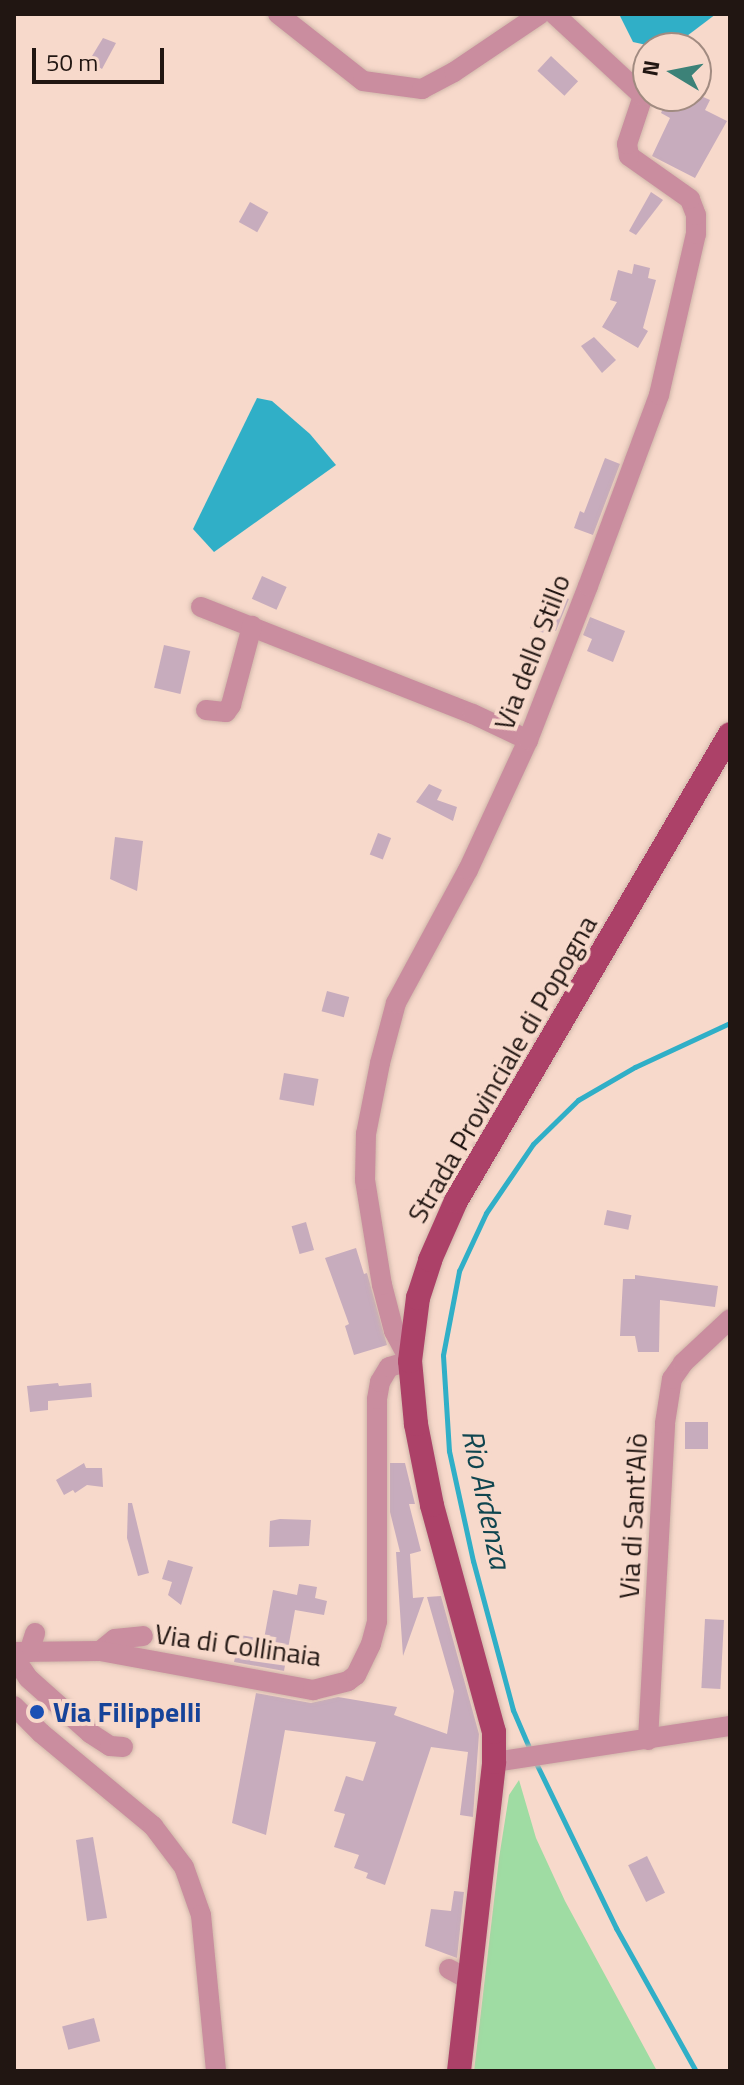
<!DOCTYPE html>
<html>
<head>
<meta charset="utf-8">
<style>
	body { margin:0 }
	#map { position:relative; width:744px; height:2085px; overflow:hidden; background:#f7d9cb; font-family:"Titillium Web",sans-serif }
	div>[style] { position:absolute }
	.green>* { inset:0; background:#9fdca3 }
	.water>* { inset:0; background:#30afc7 }
	.stream>* { height:5px; margin:-2.5px; padding:0 2.5px; transform-origin:2.5px; border-radius:2.5px; background:#30afc7 }
	.building>* { inset:0; background:#c7acbd; transform-origin:0 0 }
	.roads { filter:drop-shadow(0 0 2px #d0b6aa) drop-shadow(0 0 2px #d0b6aa) }
	.minor>* { height:20px; margin:-10px; padding:0 10px; transform-origin:10px; border-radius:10px; background:#ca8d9f }
	.major>* { height:24px; margin:-12px; padding:0 12px; transform-origin:12px; border-radius:12px; background:#ac4168 }
	.dots>* { width:22px; height:22px; translate:-50% -50%; box-sizing:border-box; border:4px solid #f7d9cb; border-radius:50% }
	span { translate:-50% -50%; white-space:nowrap; text-align:center; line-height:1.15; -webkit-text-stroke:8px #f7d9cb; paint-order:stroke }
	.street-label { font-size:28px; color:#211612 }
	.transit-label { font-size:28px; color:#164399; font-weight:700 }
	.left { translate:0 -50%; text-align:left }
	.water-label { font-size:30px; color:#0f454f; font-style:italic }
	.frame { position:absolute; inset:0; border:16px solid #211612; pointer-events:none }
	.north { position:absolute; left:632px; top:32px; width:80px; height:80px; box-sizing:border-box; background:#f7d9cb; border:2px solid #a18b81; border-radius:50%; rotate:280deg; font-size:22px; font-weight:700; line-height:32px; text-align:center; color:#211612 }
	.north::after { content:''; display:block; margin:auto; width:28px; height:36px; background:#3c8278; clip-path:polygon(50% 0,100% 100%,50% 72%,0 100%) }
	.scale { position:absolute; left:32px; top:48px; width:132px; height:36px; box-sizing:border-box; border:4px solid #211612; border-top:0; padding-left:10px; font-size:24px; line-height:28px; white-space:nowrap; color:#211612; -webkit-text-stroke:6px #f7d9cb; paint-order:stroke }
</style>
</head>
<body>
<div id="map">
	<div class="green">
		<div style="clip-path:polygon(519px 1780px,536px 1838px,565px 1901px,657px 2071px,474px 2071px,499px 1858px,509px 1795px)"></div>
	</div>
	<div class="water">
		<div style="clip-path:polygon(619px 14px,716px 14px,679px 42px,660px 48px,633px 42px)"></div>
		<div style="clip-path:polygon(257px 398px,272px 401px,310px 434px,336px 465px,214px 552px,193px 529px)"></div>
	</div>
	<div class="stream">
		<div style="left:531px;top:1752px;width:46px;rotate:-113.2deg"></div>
		<div style="left:513px;top:1710px;width:154px;rotate:-105deg"></div>
		<div style="left:473px;top:1561px;width:113px;rotate:-102.3deg"></div>
		<div style="left:449px;top:1451px;width:96px;rotate:-93.6deg"></div>
		<div style="left:443px;top:1355px;width:86px;rotate:-79.2deg"></div>
		<div style="left:459px;top:1271px;width:64px;rotate:-65deg"></div>
		<div style="left:486px;top:1213px;width:83px;rotate:-55.7deg"></div>
		<div style="left:533px;top:1144px;width:63px;rotate:-44.4deg"></div>
		<div style="left:578px;top:1100px;width:66px;rotate:-30.1deg"></div>
		<div style="left:635px;top:1067px;width:105px;rotate:-24.9deg"></div>
		<div style="left:535px;top:1761px;width:186px;rotate:64.1deg"></div>
		<div style="left:616px;top:1928px;width:164px;rotate:60.8deg"></div>
	</div>
	<div class="building">
		<div style="clip-path:polygon(103px 38px,116px 43px,102px 69px,89px 61px)"></div>
		<div style="left:551px;top:56px;width:37px;height:20px;rotate:43deg"></div>
		<div style="clip-path:polygon(669px 96px,685px 104px,688px 96px,701px 96px,710px 100px,705px 110px,727px 121px,695px 178px,652px 156px,670px 118px,661px 113px)"></div>
		<div style="clip-path:polygon(651px 192px,663px 200px,636px 235px,629px 231px)"></div>
		<div style="left:250px;top:202px;width:21px;height:23px;rotate:29deg"></div>
		<div style="clip-path:polygon(634px 264px,650px 268px,648px 278px,656px 280px,643px 328px,648px 331px,638px 348px,602px 327px,617px 302px,610px 300px,618px 270px,632px 274px)"></div>
		<div style="clip-path:polygon(594px 337px,616px 360px,602px 373px,581px 346px)"></div>
		<div style="clip-path:polygon(605px 458px,620px 464px,593px 535px,574px 528px,580px 511px,584px 513px)"></div>
		<div style="left:262px;top:576px;width:27px;height:25px;rotate:24deg"></div>
		<div style="clip-path:polygon(544px 589px,569px 599px,556px 631px,546px 628px,544px 633px,530px 628px)"></div>
		<div style="clip-path:polygon(590px 617px,625px 631px,613px 662px,587px 651px,592px 639px,583px 635px)"></div>
		<div style="left:164px;top:645px;width:27px;height:44px;rotate:13deg"></div>
		<div style="clip-path:polygon(429px 784px,442px 790px,437px 800px,457px 807px,453px 821px,416px 802px)"></div>
		<div style="left:378px;top:833px;width:14px;height:23px;rotate:21deg"></div>
		<div style="clip-path:polygon(115px 837px,143px 841px,137px 891px,110px 879px)"></div>
		<div style="left:327px;top:991px;width:23px;height:21px;rotate:15deg"></div>
		<div style="left:284px;top:1073px;width:35px;height:27px;rotate:10deg"></div>
		<div style="left:607px;top:1210px;width:25px;height:15px;rotate:12deg"></div>
		<div style="left:306px;top:1222px;width:29px;height:15px;rotate:74deg"></div>
		<div style="clip-path:polygon(356px 1248px,364px 1274px,367px 1273px,387px 1345px,354px 1355px,345px 1326px,349px 1324px,325px 1258px)"></div>
		<div style="clip-path:polygon(635px 1275px,718px 1286px,715px 1307px,660px 1300px,659px 1352px,638px 1352px,635px 1336px,620px 1336px,623px 1279px,635px 1279px)"></div>
		<div style="clip-path:polygon(58px 1383px,59px 1386px,91px 1383px,92px 1397px,48px 1401px,48px 1410px,30px 1412px,27px 1386px)"></div>
		<div style="left:708px;top:1422px;width:27px;height:23px;rotate:90deg"></div>
		<div style="clip-path:polygon(84px 1463px,86px 1468px,102px 1468px,103px 1487px,87px 1485px,75px 1493px,73px 1490px,64px 1495px,56px 1480px)"></div>
		<div style="clip-path:polygon(390px 1463px,405px 1463px,415px 1504px,409px 1504px,421px 1551px,410px 1554px,413px 1598px,424px 1597px,403px 1656px,396px 1552px,400px 1552px,390px 1512px)"></div>
		<div style="clip-path:polygon(128px 1503px,132px 1503px,149px 1573px,138px 1576px,127px 1538px)"></div>
		<div style="clip-path:polygon(280px 1519px,311px 1520px,309px 1546px,269px 1547px,270px 1521px)"></div>
		<div style="clip-path:polygon(168px 1560px,193px 1567px,181px 1605px,168px 1595px,172px 1582px,162px 1579px)"></div>
		<div style="clip-path:polygon(299px 1584px,317px 1587px,315px 1598px,327px 1601px,324px 1615px,295px 1610px,284px 1671px,234px 1662px,240px 1635px,264px 1639px,273px 1590px,297px 1595px)"></div>
		<div style="clip-path:polygon(441px 1596px,479px 1734px,473px 1817px,460px 1815px,468px 1752px,431px 1747px,385px 1885px,366px 1878px,368px 1873px,354px 1868px,359px 1855px,334px 1847px,345px 1814px,334px 1811px,346px 1776px,363px 1781px,376px 1742px,285px 1730px,266px 1835px,232px 1823px,256px 1693px,311px 1703px,338px 1697px,397px 1707px,394px 1715px,447px 1734px,454px 1691px,427px 1597px)"></div>
		<div style="left:705px;top:1619px;width:19px;height:69px;rotate:3deg"></div>
		<div style="clip-path:polygon(93px 1837px,107px 1918px,87px 1921px,76px 1840px)"></div>
		<div style="left:647px;top:1856px;width:41px;height:21px;rotate:64deg"></div>
		<div style="clip-path:polygon(454px 1891px,464px 1892px,457px 1958px,425px 1946px,431px 1909px,451px 1911px)"></div>
		<div style="left:94px;top:2018px;width:24px;height:33px;rotate:75deg"></div>
	</div>
	<div class="roads">
		<div class="minor">
			<div style="left:278px;top:14px;width:108px;rotate:38.2deg"></div>
			<div style="left:363px;top:81px;width:60px;rotate:7.7deg"></div>
			<div style="left:422px;top:89px;width:36px;rotate:-28deg"></div>
			<div style="left:454px;top:72px;width:104px;rotate:-34deg"></div>
			<div style="left:201px;top:607px;width:292px;rotate:21.5deg"></div>
			<div style="left:473px;top:714px;width:61px;rotate:25.3deg"></div>
			<div style="left:206px;top:710px;width:20px;rotate:6deg"></div>
			<div style="left:226px;top:712px;width:9px;rotate:-54deg"></div>
			<div style="left:231px;top:705px;width:82px;rotate:-75.1deg"></div>
			<div style="left:100px;top:1651px;width:19px;rotate:-39deg"></div>
			<div style="left:115px;top:1639px;width:28px;rotate:-6deg"></div>
			<div style="left:14px;top:1652px;width:86px;rotate:-0.7deg"></div>
			<div style="left:100px;top:1651px;width:217px;rotate:10.4deg"></div>
			<div style="left:313px;top:1690px;width:36px;rotate:-14deg"></div>
			<div style="left:348px;top:1681px;width:10px;rotate:-37deg"></div>
			<div style="left:356px;top:1675px;width:34px;rotate:-64deg"></div>
			<div style="left:371px;top:1644px;width:24px;rotate:-75deg"></div>
			<div style="left:377px;top:1621px;width:222px;rotate:-90deg"></div>
			<div style="left:377px;top:1399px;width:17px;rotate:-80deg"></div>
			<div style="left:380px;top:1382px;width:17px;rotate:-59deg"></div>
			<div style="left:389px;top:1367px;width:22px;rotate:-16deg"></div>
			<div style="left:410px;top:1361px;width:34px;rotate:-118deg"></div>
			<div style="left:394px;top:1331px;width:48px;rotate:-104.6deg"></div>
			<div style="left:382px;top:1285px;width:106px;rotate:-99.2deg"></div>
			<div style="left:365px;top:1180px;width:46px;rotate:-88.8deg"></div>
			<div style="left:366px;top:1134px;width:72px;rotate:-78.8deg"></div>
			<div style="left:380px;top:1063px;width:62px;rotate:-75.1deg"></div>
			<div style="left:396px;top:1003px;width:151px;rotate:-61.6deg"></div>
			<div style="left:468px;top:870px;width:143px;rotate:-65.2deg"></div>
			<div style="left:528px;top:740px;width:165px;rotate:-68.7deg"></div>
			<div style="left:588px;top:586px;width:204px;rotate:-69.6deg"></div>
			<div style="left:659px;top:395px;width:165px;rotate:-77.1deg"></div>
			<div style="left:696px;top:234px;width:19px;rotate:-90deg"></div>
			<div style="left:696px;top:215px;width:17px;rotate:-111deg"></div>
			<div style="left:690px;top:199px;width:75px;rotate:-144.8deg"></div>
			<div style="left:629px;top:156px;width:12px;rotate:-99deg"></div>
			<div style="left:627px;top:144px;width:51px;rotate:-71.6deg"></div>
			<div style="left:643px;top:96px;width:121px;rotate:-137.3deg"></div>
			<div style="left:29px;top:1652px;width:20px;rotate:-72deg"></div>
			<div style="left:14px;top:1657px;width:25px;rotate:56deg"></div>
			<div style="left:28px;top:1678px;width:83px;rotate:41.6deg"></div>
			<div style="left:90px;top:1733px;width:24px;rotate:33deg"></div>
			<div style="left:110px;top:1746px;width:13px;rotate:4deg"></div>
			<div style="left:14px;top:1706px;width:38px;rotate:45deg"></div>
			<div style="left:41px;top:1733px;width:146px;rotate:39.7deg"></div>
			<div style="left:153px;top:1826px;width:51px;rotate:52.9deg"></div>
			<div style="left:184px;top:1867px;width:51px;rotate:70.5deg"></div>
			<div style="left:201px;top:1915px;width:157px;rotate:84.5deg"></div>
			<div style="left:648px;top:1740px;width:317px;rotate:-86.9deg"></div>
			<div style="left:665px;top:1423px;width:45px;rotate:-81deg"></div>
			<div style="left:672px;top:1379px;width:19px;rotate:-55deg"></div>
			<div style="left:683px;top:1363px;width:64px;rotate:-43.1deg"></div>
			<div style="left:494px;top:1762px;width:239px;rotate:-8.7deg"></div>
			<div style="left:449px;top:1969px;width:21px;rotate:28deg"></div>
		</div>
		<div class="major">
			<div style="left:459px;top:2071px;width:311px;rotate:-83.5deg"></div>
			<div style="left:494px;top:1762px;width:30px;rotate:-90deg"></div>
			<div style="left:494px;top:1732px;width:235px;rotate:-105.3deg"></div>
			<div style="left:432px;top:1505px;width:83px;rotate:-101.2deg"></div>
			<div style="left:416px;top:1424px;width:63px;rotate:-95.4deg"></div>
			<div style="left:410px;top:1361px;width:64px;rotate:-82.8deg"></div>
			<div style="left:418px;top:1298px;width:40px;rotate:-72deg"></div>
			<div style="left:430px;top:1260px;width:64px;rotate:-66.2deg"></div>
			<div style="left:456px;top:1201px;width:541px;rotate:-59.6deg"></div>
		</div>
	</div>
	<div class="dots">
		<div style="left:37px;top:1712px;background:#1a4fb4"></div>
	</div>
	<div class="street-label">
		<span style="left:532px;top:652px;rotate:-69deg">Via dello Stillo</span>
		<span style="left:502px;top:1069px;rotate:-60deg">Strada Provinciale di Popogna</span>
		<span style="left:633px;top:1516px;rotate:-87deg">Via di Sant'Alò</span>
		<span style="left:238px;top:1645px;rotate:8deg">Via di Collinaia</span>
	</div>
	<div class="transit-label">
		<span class="left" style="left:53px;top:1712px">Via Filippelli</span>
	</div>
	<div class="water-label">
		<span style="left:487px;top:1499px;rotate:78deg">Rio Ardenza</span>
	</div>
	<div class="frame"></div>
	<div class="north">N</div>
	<div class="scale">50 m</div>
</div>
</body>
</html>
